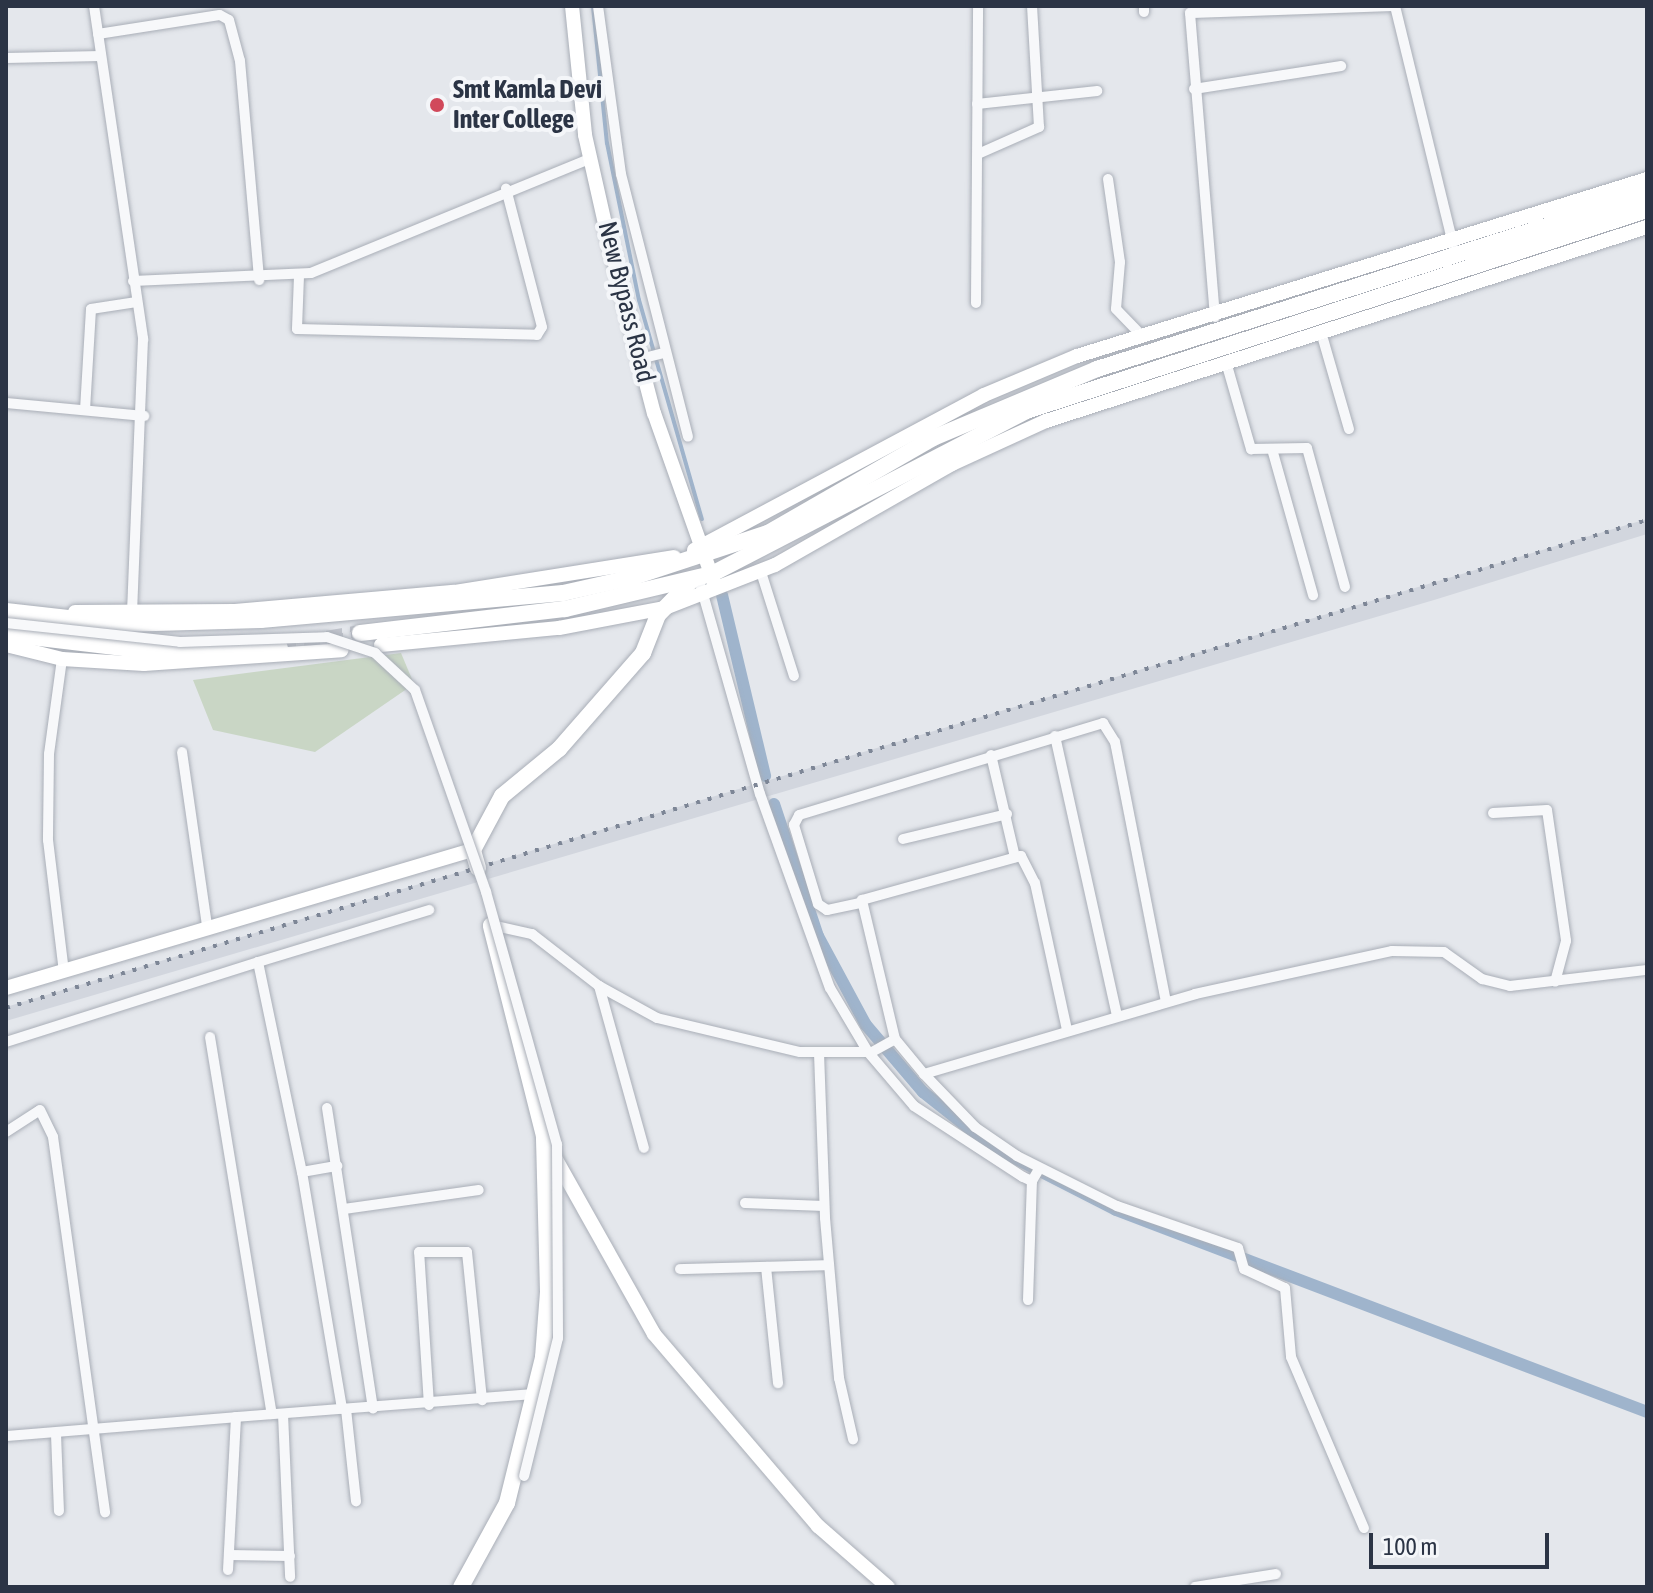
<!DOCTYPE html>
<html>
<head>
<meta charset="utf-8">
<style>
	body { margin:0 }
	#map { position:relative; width:1653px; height:1593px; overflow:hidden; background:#e4e7ec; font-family:"Asap Condensed",sans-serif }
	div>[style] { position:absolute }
	.built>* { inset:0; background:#d2d6de }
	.green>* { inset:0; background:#c9d6c5 }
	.stream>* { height:4px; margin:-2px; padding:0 2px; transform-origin:2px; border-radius:2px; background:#9fb4cc }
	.canal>* { height:12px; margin:-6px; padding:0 6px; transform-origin:6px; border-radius:6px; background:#9fb4cc }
	.primary-tunnel>* { height:16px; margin-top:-8px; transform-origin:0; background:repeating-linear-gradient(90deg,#bfc3cb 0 16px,transparent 0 24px) }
	.roads { filter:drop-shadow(0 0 2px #a9aeb7) drop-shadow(0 0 2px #a9aeb7) }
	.street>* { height:10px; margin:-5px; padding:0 5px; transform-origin:5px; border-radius:5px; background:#f7f8fa }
	.secondary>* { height:14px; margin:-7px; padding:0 7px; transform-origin:7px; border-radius:7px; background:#fff }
	.primary>* { height:16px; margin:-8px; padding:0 8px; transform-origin:8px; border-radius:8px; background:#fff }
	.rail>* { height:4px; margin-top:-2px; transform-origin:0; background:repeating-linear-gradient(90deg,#7d8696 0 4px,transparent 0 12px) }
	.bridges { filter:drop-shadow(0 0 2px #a9aeb7) drop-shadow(0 0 2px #a9aeb7) }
	.street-bridge>* { height:10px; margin:-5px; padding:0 5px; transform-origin:5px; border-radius:5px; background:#f7f8fa }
	.dots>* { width:22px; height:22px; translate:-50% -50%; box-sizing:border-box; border:4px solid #f4f6f9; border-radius:50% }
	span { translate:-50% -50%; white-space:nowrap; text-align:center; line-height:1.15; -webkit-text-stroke:8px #f4f6f9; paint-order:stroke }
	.poi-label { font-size:26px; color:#2b3445; font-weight:700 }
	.left { translate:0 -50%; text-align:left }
	.street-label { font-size:26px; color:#2b3445 }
	.frame { position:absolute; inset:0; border:8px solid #2b3445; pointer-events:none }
	.scale { position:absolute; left:1369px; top:1533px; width:180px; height:36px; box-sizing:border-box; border:4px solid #2b3445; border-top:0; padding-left:10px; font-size:24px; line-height:28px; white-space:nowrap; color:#2b3445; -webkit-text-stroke:6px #f4f6f9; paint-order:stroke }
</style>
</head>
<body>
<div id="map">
	<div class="built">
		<div style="clip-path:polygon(1647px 519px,1647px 534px,1434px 600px,6px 1021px,6px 1007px)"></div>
	</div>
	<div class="green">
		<div style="clip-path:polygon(401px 653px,414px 684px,315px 752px,213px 730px,193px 680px)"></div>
	</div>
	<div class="stream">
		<div style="left:593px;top:6px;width:138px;rotate:84.2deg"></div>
		<div style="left:607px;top:143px;width:160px;rotate:78.5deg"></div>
		<div style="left:639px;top:300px;width:228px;rotate:74deg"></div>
	</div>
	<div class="canal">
		<div style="left:722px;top:595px;width:186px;rotate:76.6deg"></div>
		<div style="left:774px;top:804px;width:139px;rotate:71.6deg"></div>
		<div style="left:818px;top:936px;width:101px;rotate:61.7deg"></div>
		<div style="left:866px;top:1025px;width:88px;rotate:49.6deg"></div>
		<div style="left:923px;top:1092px;width:87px;rotate:38.5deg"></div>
		<div style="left:991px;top:1146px;width:140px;rotate:27.1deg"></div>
		<div style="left:1116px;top:1210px;width:568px;rotate:20.83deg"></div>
	</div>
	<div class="primary-tunnel">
		<div style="left:280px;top:647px;width:81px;rotate:-9.9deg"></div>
	</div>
	<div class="roads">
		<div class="street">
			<div style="left:94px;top:6px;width:337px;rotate:81.6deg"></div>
			<div style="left:143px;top:339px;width:274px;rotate:92.3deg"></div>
			<div style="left:598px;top:6px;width:170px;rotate:82.2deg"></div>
			<div style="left:621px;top:174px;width:271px;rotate:75.7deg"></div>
			<div style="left:1395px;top:6px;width:245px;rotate:76.3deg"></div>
			<div style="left:1144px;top:12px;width:6px;rotate:-90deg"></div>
			<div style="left:98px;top:34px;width:123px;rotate:-8.9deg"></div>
			<div style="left:220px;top:15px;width:10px;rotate:29deg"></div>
			<div style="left:229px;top:20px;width:42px;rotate:75deg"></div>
			<div style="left:240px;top:61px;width:220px;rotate:85deg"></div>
			<div style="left:6px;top:58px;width:95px;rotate:-1.2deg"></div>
			<div style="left:1194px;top:89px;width:149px;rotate:-8.9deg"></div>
			<div style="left:977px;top:104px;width:121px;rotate:-6.2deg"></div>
			<div style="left:978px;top:154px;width:67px;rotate:-23.9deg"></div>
			<div style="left:1039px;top:127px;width:121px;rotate:-93.3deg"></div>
			<div style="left:1108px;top:179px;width:84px;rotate:81.8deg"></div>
			<div style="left:1120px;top:262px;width:47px;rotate:94.9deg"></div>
			<div style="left:1116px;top:309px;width:39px;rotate:46deg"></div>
			<div style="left:299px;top:276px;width:53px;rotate:92.2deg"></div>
			<div style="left:297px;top:329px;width:240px;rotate:1.4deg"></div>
			<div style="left:537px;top:335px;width:9px;rotate:-58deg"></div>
			<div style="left:542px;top:327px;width:143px;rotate:-104.6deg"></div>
			<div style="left:133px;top:281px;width:178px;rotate:-2.6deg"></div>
			<div style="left:311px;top:273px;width:303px;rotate:-22.3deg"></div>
			<div style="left:976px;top:303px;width:297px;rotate:-89.6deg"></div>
			<div style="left:1215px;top:317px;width:305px;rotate:-94.7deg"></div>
			<div style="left:1190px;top:13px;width:205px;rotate:-2deg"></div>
			<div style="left:1321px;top:332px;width:101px;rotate:73.9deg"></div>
			<div style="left:640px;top:359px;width:25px;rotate:-14deg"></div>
			<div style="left:1226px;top:362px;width:91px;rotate:74deg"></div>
			<div style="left:1251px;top:449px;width:56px;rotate:-1deg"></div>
			<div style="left:1307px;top:448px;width:144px;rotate:74.7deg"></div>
			<div style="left:6px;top:403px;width:139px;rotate:5.4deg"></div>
			<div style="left:85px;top:410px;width:101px;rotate:-86.6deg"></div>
			<div style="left:91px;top:309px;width:46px;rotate:-8.8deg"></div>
			<div style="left:1272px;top:449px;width:152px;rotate:74.3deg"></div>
			<div style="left:761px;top:572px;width:109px;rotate:72.4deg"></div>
			<div style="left:701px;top:587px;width:215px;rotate:74.1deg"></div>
			<div style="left:760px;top:794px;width:206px;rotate:70.2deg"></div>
			<div style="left:830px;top:988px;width:74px;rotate:59.3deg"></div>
			<div style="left:868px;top:1052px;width:71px;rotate:49.6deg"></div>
			<div style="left:914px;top:1106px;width:130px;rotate:33.1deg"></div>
			<div style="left:1023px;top:1177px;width:10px;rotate:24deg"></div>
			<div style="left:1032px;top:1181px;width:14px;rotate:-60deg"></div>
			<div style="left:62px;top:659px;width:96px;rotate:97.8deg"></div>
			<div style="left:49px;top:754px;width:86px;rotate:90.7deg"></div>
			<div style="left:48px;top:840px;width:133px;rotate:83.1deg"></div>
			<div style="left:1055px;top:736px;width:287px;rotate:77.5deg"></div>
			<div style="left:182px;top:752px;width:176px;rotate:81.8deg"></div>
			<div style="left:991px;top:755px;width:105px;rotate:76.8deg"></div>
			<div style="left:1493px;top:813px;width:54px;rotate:-3.2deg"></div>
			<div style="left:1547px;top:810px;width:132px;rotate:81.7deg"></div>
			<div style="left:1566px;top:941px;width:42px;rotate:105deg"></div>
			<div style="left:903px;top:839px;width:107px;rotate:-13.5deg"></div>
			<div style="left:860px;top:903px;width:34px;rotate:168deg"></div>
			<div style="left:827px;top:910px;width:11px;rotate:-146deg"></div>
			<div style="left:818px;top:904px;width:83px;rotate:-106.9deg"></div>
			<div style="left:794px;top:825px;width:11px;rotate:-63deg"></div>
			<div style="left:799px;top:815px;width:318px;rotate:-16.8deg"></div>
			<div style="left:1103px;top:723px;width:22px;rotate:58deg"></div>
			<div style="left:1115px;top:742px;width:265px;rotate:78.9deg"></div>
			<div style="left:491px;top:925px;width:42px;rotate:12.4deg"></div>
			<div style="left:532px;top:934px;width:85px;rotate:37.8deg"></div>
			<div style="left:599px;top:986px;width:66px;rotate:28.9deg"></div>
			<div style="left:657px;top:1018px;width:147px;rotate:13.4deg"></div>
			<div style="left:800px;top:1052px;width:72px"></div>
			<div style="left:872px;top:1052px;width:26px;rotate:-29deg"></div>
			<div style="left:895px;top:1039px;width:45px;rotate:50.4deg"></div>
			<div style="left:924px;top:1074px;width:283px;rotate:-16.4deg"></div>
			<div style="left:1195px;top:994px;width:202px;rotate:-12.3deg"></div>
			<div style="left:1392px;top:951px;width:52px;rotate:1.1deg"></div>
			<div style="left:1444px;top:952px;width:47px;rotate:35.4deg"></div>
			<div style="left:1482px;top:979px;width:29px;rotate:14deg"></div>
			<div style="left:1510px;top:986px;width:138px;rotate:-6.7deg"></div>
			<div style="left:258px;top:962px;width:179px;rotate:-16.9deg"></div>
			<div style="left:599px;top:986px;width:168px;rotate:74.5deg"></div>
			<div style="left:210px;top:1037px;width:382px;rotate:80.7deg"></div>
			<div style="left:895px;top:1039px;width:143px;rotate:-103.4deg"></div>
			<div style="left:862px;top:900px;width:165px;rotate:-15.5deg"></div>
			<div style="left:1021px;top:856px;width:30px;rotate:63deg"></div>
			<div style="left:1035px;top:883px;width:150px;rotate:77.7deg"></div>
			<div style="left:6px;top:1042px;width:264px;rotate:-17.6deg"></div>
			<div style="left:258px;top:962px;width:215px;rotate:78.2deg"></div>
			<div style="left:302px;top:1172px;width:36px;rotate:-10deg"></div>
			<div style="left:819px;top:1053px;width:165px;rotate:87.9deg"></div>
			<div style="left:825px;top:1218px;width:161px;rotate:85deg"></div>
			<div style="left:839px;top:1378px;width:63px;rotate:77.1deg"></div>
			<div style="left:924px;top:1074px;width:74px;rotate:46.1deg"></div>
			<div style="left:975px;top:1127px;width:51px;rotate:34.6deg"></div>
			<div style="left:1017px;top:1156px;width:112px;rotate:26.6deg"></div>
			<div style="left:1117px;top:1206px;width:128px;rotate:19.1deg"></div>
			<div style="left:1238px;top:1248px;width:22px;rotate:74deg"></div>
			<div style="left:1244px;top:1269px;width:45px;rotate:24.9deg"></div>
			<div style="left:1285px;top:1288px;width:69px;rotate:85deg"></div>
			<div style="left:1291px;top:1357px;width:186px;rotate:66.9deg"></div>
			<div style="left:327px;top:1108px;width:304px;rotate:81.3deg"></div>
			<div style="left:6px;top:1132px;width:40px;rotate:-32.9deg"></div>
			<div style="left:40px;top:1110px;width:30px;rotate:64deg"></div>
			<div style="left:53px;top:1137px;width:379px;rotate:82.1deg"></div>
			<div style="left:302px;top:1172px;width:240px;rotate:80.4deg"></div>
			<div style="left:745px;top:1203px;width:79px;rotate:2.2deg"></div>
			<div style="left:344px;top:1209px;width:136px;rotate:-8deg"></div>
			<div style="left:766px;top:1267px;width:117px;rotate:84.1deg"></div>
			<div style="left:680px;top:1269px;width:149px;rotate:-1.5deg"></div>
			<div style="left:1028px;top:1300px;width:119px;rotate:-88.1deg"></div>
			<div style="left:429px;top:1405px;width:153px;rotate:-93.7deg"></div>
			<div style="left:419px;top:1252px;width:48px"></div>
			<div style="left:467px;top:1252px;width:149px;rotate:84.2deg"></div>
			<div style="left:346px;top:1409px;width:93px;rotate:83.8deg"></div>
			<div style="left:283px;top:1414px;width:163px;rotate:87.5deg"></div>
			<div style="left:56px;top:1434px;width:77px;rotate:87.8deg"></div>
			<div style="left:6px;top:1436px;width:231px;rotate:-4.7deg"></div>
			<div style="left:229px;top:1555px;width:61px;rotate:0.9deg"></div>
			<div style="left:228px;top:1570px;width:153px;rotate:-87deg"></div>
			<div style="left:236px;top:1417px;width:300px;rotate:-4.4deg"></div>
			<div style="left:1195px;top:1587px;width:82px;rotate:-9.1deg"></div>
		</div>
		<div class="secondary">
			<div style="left:572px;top:6px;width:130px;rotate:84.2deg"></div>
			<div style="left:585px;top:135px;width:105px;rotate:77.3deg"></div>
			<div style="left:608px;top:237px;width:182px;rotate:75.4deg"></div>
			<div style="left:654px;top:413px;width:179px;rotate:70.5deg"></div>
			<div style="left:694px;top:550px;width:329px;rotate:-28.1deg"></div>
			<div style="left:984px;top:395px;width:101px;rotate:-22.8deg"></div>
			<div style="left:1077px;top:356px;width:597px;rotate:-17.25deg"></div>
			<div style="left:75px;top:612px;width:160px;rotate:-0.4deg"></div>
			<div style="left:235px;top:611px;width:220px;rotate:-5deg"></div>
			<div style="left:454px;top:592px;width:223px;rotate:-9deg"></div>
			<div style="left:6px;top:645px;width:58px;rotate:14deg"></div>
			<div style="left:62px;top:659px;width:82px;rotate:3.5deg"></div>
			<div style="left:144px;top:664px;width:198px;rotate:-4deg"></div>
			<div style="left:381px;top:645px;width:179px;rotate:-5.5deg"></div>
			<div style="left:559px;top:628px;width:108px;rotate:-10.7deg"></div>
			<div style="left:665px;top:608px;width:118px;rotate:-21.4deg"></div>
			<div style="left:775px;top:565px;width:204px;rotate:-29.7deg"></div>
			<div style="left:952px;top:464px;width:103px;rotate:-24.6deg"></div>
			<div style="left:1046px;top:421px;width:632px;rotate:-17.89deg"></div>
			<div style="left:6px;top:988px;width:487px;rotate:-16.5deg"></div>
			<div style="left:553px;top:1154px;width:206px;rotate:60.7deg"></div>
			<div style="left:654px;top:1334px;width:253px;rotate:49.5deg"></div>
			<div style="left:818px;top:1526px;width:93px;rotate:41.1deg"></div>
		</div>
		<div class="primary">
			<div style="left:6px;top:611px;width:116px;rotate:6.4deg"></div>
			<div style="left:121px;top:624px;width:140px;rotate:-1.6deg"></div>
			<div style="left:261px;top:620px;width:303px;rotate:-5.1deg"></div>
			<div style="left:563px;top:593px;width:73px;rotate:-12.7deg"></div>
			<div style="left:634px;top:577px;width:141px;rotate:-18.2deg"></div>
			<div style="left:768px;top:533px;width:190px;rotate:-29.9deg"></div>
			<div style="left:933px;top:438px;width:178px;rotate:-22.8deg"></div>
			<div style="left:1097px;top:369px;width:577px;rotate:-17.65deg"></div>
			<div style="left:360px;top:633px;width:206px;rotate:-6.7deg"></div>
			<div style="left:565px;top:609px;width:151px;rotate:-13.4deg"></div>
			<div style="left:712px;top:574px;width:354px;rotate:-27.4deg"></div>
			<div style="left:1026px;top:411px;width:653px;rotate:-17.94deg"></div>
			<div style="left:6px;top:634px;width:169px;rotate:6.8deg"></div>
			<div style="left:174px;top:654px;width:106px;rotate:-3.8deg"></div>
			<div style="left:478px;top:868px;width:19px;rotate:-106deg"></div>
			<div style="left:473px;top:850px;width:61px;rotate:-61.8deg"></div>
			<div style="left:502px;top:796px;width:74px;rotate:-39.5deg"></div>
			<div style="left:559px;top:749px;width:128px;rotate:-48.8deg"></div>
			<div style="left:643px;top:653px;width:41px;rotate:-68.5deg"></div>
			<div style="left:658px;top:615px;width:49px;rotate:-45.8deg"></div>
			<div style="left:461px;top:1587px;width:96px;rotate:-61.3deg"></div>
			<div style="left:507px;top:1503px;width:150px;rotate:-76.1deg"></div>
			<div style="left:543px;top:1357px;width:65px;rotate:-85.6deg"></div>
			<div style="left:548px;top:1292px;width:156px;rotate:-91.5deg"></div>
			<div style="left:544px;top:1136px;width:217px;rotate:-104.2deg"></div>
		</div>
	</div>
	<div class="rail">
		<div style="left:6px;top:1008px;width:1712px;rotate:-16.56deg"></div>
	</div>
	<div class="bridges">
		<div class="street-bridge">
			<div style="left:6px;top:623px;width:175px;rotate:6.2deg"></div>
			<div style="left:180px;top:642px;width:147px;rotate:-1.9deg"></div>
			<div style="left:327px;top:637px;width:51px;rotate:18.4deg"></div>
			<div style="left:375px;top:653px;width:54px;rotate:42.8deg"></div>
			<div style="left:415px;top:690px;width:214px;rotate:70.6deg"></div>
			<div style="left:486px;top:892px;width:262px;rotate:74.3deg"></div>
			<div style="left:557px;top:1144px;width:194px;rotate:89.7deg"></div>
			<div style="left:558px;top:1338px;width:142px;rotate:103.8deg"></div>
		</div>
	</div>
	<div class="dots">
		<div style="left:437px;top:105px;background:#d1495b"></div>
	</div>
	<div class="poi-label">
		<span class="left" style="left:453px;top:105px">Smt Kamla Devi<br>Inter College</span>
	</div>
	<div class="street-label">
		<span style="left:626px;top:302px;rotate:76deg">New Bypass Road</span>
	</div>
	<div class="frame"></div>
	<div class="scale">100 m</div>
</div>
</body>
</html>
